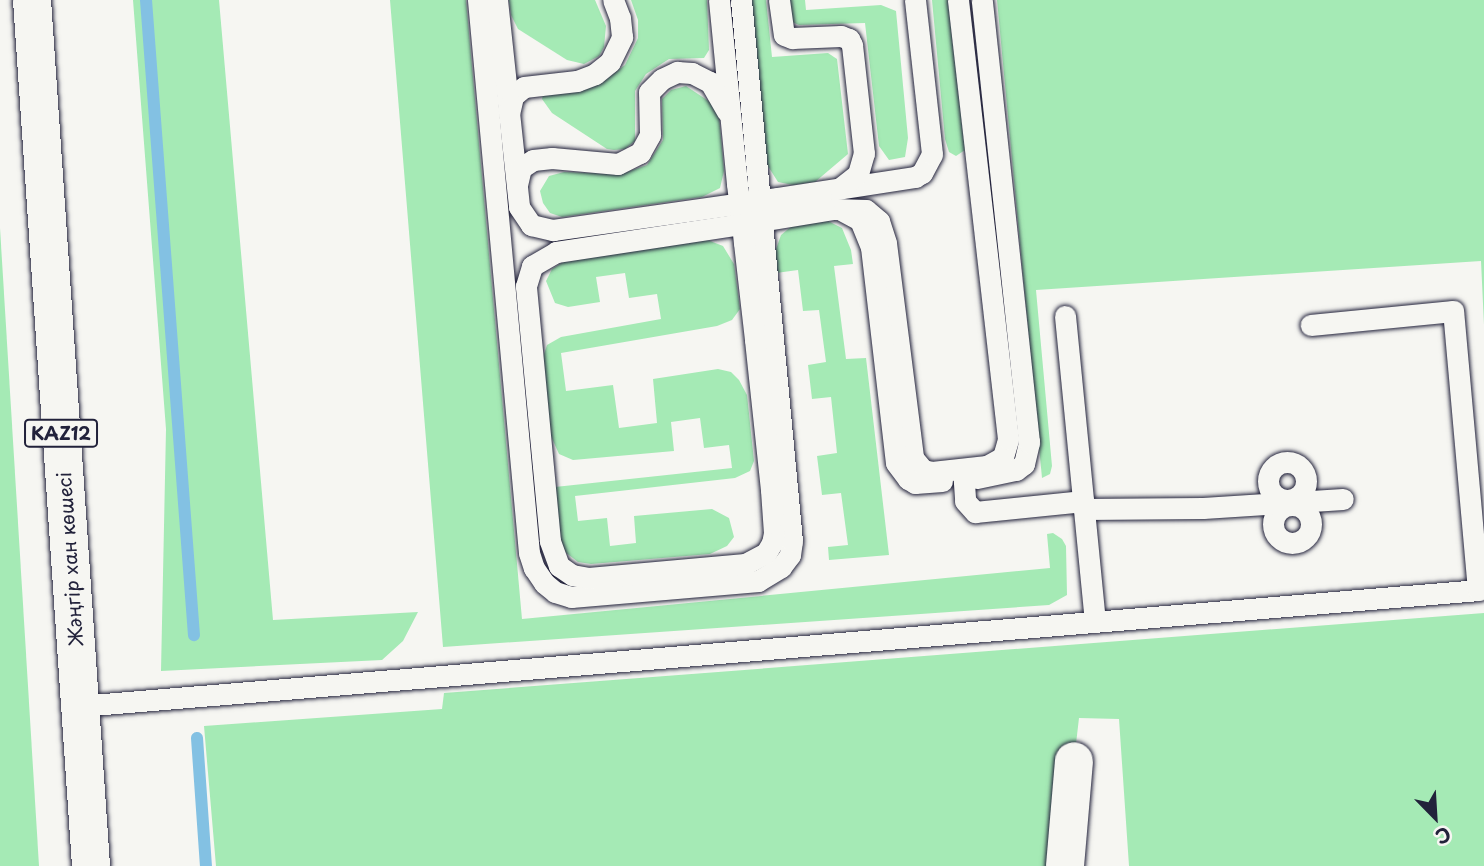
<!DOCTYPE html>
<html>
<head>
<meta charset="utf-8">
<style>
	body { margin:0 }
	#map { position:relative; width:1484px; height:866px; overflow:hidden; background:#f6f6f2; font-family:"Playpen Sans",sans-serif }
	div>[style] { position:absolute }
	.green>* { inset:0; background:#a5eab5 }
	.stream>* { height:12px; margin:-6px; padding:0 6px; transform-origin:6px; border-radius:6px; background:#83c1e3 }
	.roads { filter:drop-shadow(0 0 2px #22223b) drop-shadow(0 0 2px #22223b) }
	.service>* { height:21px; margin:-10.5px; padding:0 10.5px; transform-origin:10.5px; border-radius:10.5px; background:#f6f6f2 }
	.service>.ring { margin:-10.5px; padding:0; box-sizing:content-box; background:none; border:21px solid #f6f6f2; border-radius:50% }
	.minor>* { height:38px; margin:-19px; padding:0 19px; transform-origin:19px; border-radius:19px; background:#f6f6f2 }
	.primary>* { height:38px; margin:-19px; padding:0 19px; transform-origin:19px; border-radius:19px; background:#f6f6f2 }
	span { translate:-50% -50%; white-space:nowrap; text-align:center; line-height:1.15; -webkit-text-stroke:5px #f6f6f2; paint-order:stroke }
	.shield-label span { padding:2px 5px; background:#f6f6f2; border:2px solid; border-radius:5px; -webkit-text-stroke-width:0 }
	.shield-label { font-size:18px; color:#22223b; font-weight:700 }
	.street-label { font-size:19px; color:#22223b }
	.north { position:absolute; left:1400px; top:782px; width:70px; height:70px; -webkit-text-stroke:5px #f6f6f2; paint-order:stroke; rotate:156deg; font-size:19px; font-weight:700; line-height:28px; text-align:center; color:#22223b }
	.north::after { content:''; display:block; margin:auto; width:24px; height:32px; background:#22223b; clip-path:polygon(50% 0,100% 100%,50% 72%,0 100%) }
</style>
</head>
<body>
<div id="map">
	<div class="green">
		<div style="clip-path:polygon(133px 0,219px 0,273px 620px,418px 612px,403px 641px,382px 660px,161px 671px,166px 429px)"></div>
		<div style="clip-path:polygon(390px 0,466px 0,522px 619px,1050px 568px,1047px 534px,1053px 533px,1062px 539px,1066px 546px,1067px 595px,1049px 605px,443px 647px)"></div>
		<div style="clip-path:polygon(509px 0,595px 0,606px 26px,604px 47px,599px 56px,584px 64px,567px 60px,518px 29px,511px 15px)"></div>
		<div style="clip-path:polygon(631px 0,707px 0,709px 50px,704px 58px,669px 59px,646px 74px,635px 91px,635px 141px,625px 149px,614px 150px,607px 149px,552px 113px,542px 99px,543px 95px,583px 90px,601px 83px,625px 65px,638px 38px,638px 20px)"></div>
		<div style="clip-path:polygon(749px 0,766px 0,772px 57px,828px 53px,837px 59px,848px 154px,815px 182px,793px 185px,778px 182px,766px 163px)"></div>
		<div style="clip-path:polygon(788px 0,805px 0,806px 10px,881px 5px,896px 11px,908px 138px,905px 157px,889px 160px,879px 146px,865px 23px,799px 25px,792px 22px)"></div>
		<div style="clip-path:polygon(932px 0,948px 0,965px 150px,956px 156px,949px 152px,945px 139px)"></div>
		<div style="clip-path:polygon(997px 0,1484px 0,1484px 325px,1481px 261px,1036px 290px,1052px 466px,1050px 474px,1042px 478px)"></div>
		<div style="clip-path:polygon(686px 86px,713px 104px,719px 115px,724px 171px,720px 188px,702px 197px,562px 217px,550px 213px,543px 203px,540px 191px,549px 176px,564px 172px,621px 174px,647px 165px,663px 140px,662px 99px,671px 90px)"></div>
		<div style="clip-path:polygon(824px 219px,842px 228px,851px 250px,853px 264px,834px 266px,846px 359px,866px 358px,889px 555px,829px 560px,828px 547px,848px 545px,841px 493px,822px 495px,817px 456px,837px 453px,831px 397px,812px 399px,808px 365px,826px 362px,819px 310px,803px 311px,798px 270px,776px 273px,775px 252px,781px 235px,793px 225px)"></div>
		<div style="clip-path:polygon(0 228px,39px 866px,0 866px)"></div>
		<div style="clip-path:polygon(705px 239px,723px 246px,734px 264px,740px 309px,732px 320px,717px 326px,561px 353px,566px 391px,613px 385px,619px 428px,657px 423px,653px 379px,718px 369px,731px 372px,739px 380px,747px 395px,754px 461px,750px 471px,735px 478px,575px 496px,578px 521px,607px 518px,610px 546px,636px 543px,634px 516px,712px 509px,729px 518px,734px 537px,727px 546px,710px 554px,591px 564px,578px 562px,565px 552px,558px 533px,555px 487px,732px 468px,729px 445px,704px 448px,700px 418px,671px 422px,674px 451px,573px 460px,559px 454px,550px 434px,542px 360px,547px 345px,561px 337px,661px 319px,657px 294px,629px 298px,625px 273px,596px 277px,600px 302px,568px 307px,555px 303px,546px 281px,552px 269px,563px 262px)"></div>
		<div style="clip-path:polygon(1484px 613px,1484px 866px,1129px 866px,1119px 719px,1079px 718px,1074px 761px,1049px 866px,216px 866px,204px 726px,442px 709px,444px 693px)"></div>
	</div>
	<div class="stream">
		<div style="left:146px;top:0;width:637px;rotate:85.68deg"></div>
		<div style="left:197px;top:738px;width:128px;rotate:86deg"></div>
	</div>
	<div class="roads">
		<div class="service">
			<div style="left:478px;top:0;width:555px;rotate:84.73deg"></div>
			<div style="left:529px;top:553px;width:16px;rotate:72deg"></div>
			<div style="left:534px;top:568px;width:18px;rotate:56deg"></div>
			<div style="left:544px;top:583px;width:14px;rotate:39deg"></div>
			<div style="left:555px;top:592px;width:17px;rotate:17deg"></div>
			<div style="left:571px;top:597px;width:188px;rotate:-4.9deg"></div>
			<div style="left:758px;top:581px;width:27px;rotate:-31deg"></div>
			<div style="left:781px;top:567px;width:15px;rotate:-53deg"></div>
			<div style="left:790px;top:555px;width:14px;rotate:-82deg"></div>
			<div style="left:792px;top:541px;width:543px;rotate:-95.39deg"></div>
			<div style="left:497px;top:0;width:208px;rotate:83.9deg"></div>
			<div style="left:519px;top:207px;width:22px;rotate:56deg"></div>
			<div style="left:531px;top:225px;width:23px;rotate:13deg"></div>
			<div style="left:553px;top:230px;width:227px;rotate:-8.1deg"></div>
			<div style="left:778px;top:198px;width:139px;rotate:-8.7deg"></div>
			<div style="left:915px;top:177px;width:8px;rotate:-30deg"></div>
			<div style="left:922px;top:173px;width:21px;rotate:-62deg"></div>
			<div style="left:932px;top:154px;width:155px;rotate:-96.3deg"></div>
			<div style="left:719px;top:0;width:185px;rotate:84.4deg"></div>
			<div style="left:737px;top:184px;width:40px;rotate:82.9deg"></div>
			<div style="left:742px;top:224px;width:19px;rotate:84deg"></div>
			<div style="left:744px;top:243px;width:98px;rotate:83.5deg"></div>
			<div style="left:755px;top:340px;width:151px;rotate:83.9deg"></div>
			<div style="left:771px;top:490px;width:43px;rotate:86deg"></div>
			<div style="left:774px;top:533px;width:10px;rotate:101deg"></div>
			<div style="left:772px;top:543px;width:12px;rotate:121deg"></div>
			<div style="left:766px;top:553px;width:24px;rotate:152deg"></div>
			<div style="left:745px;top:564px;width:157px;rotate:174.9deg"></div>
			<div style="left:589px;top:578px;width:17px;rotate:-170deg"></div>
			<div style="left:572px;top:575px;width:16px;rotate:-145deg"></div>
			<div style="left:559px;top:566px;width:27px;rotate:-110deg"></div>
			<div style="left:550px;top:541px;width:256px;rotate:-95.4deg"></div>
			<div style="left:526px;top:286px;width:21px;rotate:-73deg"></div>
			<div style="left:532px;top:266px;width:28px;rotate:-30deg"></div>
			<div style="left:556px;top:252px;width:188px;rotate:-8.6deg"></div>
			<div style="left:742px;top:224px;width:93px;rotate:-9.3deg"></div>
			<div style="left:834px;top:209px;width:32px;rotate:2deg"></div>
			<div style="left:866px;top:210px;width:17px;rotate:40deg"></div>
			<div style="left:879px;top:221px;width:23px;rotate:72deg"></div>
			<div style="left:886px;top:243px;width:217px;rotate:82.8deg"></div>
			<div style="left:913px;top:458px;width:16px;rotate:50deg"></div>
			<div style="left:923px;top:470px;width:9px;rotate:13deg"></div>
			<div style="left:932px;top:472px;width:55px;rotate:-6.2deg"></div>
			<div style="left:987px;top:466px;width:18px;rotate:-29deg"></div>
			<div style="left:1003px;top:457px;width:19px;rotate:-74deg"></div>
			<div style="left:1008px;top:439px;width:442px;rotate:-96.5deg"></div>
			<div style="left:779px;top:0;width:35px;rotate:82deg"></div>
			<div style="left:784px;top:35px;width:9px;rotate:21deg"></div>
			<div style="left:792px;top:38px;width:49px;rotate:-2.3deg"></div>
			<div style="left:841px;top:36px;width:9px;rotate:21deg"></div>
			<div style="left:849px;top:39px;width:7px;rotate:63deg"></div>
			<div style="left:852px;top:45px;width:109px;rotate:83.7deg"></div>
			<div style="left:864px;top:153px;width:22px;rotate:106deg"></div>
			<div style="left:858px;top:174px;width:23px;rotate:142deg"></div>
			<div style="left:509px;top:114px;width:18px;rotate:-77deg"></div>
			<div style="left:513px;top:96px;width:14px;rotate:-39deg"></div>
			<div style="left:524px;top:87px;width:53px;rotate:-6.5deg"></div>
			<div style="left:577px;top:81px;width:19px;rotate:-21deg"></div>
			<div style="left:595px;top:74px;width:19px;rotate:-39deg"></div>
			<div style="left:610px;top:62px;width:28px;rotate:-64deg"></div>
			<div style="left:622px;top:37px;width:19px;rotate:-96deg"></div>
			<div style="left:620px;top:18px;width:19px;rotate:-111deg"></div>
			<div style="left:517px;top:185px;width:17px;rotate:-77deg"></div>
			<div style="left:521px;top:168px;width:14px;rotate:-34deg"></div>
			<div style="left:533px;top:160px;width:19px;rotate:-6deg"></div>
			<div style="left:552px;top:158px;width:66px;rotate:5.2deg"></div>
			<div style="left:618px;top:164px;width:25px;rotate:-27deg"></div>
			<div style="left:640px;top:153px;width:21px;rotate:-61deg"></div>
			<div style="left:650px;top:135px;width:43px;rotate:-91.3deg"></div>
			<div style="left:649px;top:92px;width:18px;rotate:-45deg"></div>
			<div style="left:662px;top:79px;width:17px;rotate:-25deg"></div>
			<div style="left:677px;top:72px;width:15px;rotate:4deg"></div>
			<div style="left:692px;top:73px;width:20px;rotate:27deg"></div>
			<div style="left:710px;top:82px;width:34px;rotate:60deg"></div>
			<div style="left:843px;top:211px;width:19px;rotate:28deg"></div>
			<div style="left:860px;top:220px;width:29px;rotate:68deg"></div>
			<div style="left:871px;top:247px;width:217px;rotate:83.4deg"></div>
			<div style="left:896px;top:463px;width:20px;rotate:53deg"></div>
			<div style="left:908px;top:479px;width:8px;rotate:30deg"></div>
			<div style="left:915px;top:483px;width:27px;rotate:-4deg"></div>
			<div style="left:1065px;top:316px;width:307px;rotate:84.4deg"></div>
			<div class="ring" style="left:1268px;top:462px;width:17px;height:17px"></div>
			<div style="left:963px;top:469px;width:32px;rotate:86deg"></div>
			<div style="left:965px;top:501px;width:15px;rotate:48deg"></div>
			<div style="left:975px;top:512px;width:109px;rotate:-5.8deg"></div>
			<div style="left:977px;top:478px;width:40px;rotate:-12deg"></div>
			<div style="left:1016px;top:470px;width:10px;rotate:-37deg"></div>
			<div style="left:1024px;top:464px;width:23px;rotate:-77deg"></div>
			<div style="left:1029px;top:442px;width:444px;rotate:-96.1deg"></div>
			<div class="ring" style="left:1273px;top:505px;width:17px;height:17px"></div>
			<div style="left:1084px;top:509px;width:119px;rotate:-0.5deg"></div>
			<div style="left:1203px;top:508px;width:140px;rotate:-3.7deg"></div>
			<div style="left:80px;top:706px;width:1403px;rotate:-4.74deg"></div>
			<div style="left:1478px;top:590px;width:280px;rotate:-95.1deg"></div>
			<div style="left:1453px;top:311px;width:143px;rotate:174.4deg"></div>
		</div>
		<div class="minor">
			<div style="left:1065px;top:866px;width:105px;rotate:-85.1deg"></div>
		</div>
		<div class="primary">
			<div style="left:32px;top:0;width:868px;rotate:86.1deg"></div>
		</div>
	</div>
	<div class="shield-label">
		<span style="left:61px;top:433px">KAZ12</span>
	</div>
	<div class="street-label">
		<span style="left:70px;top:559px;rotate:-94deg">Жәңгір хан көшесі</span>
	</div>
	<div class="north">С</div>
</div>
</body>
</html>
